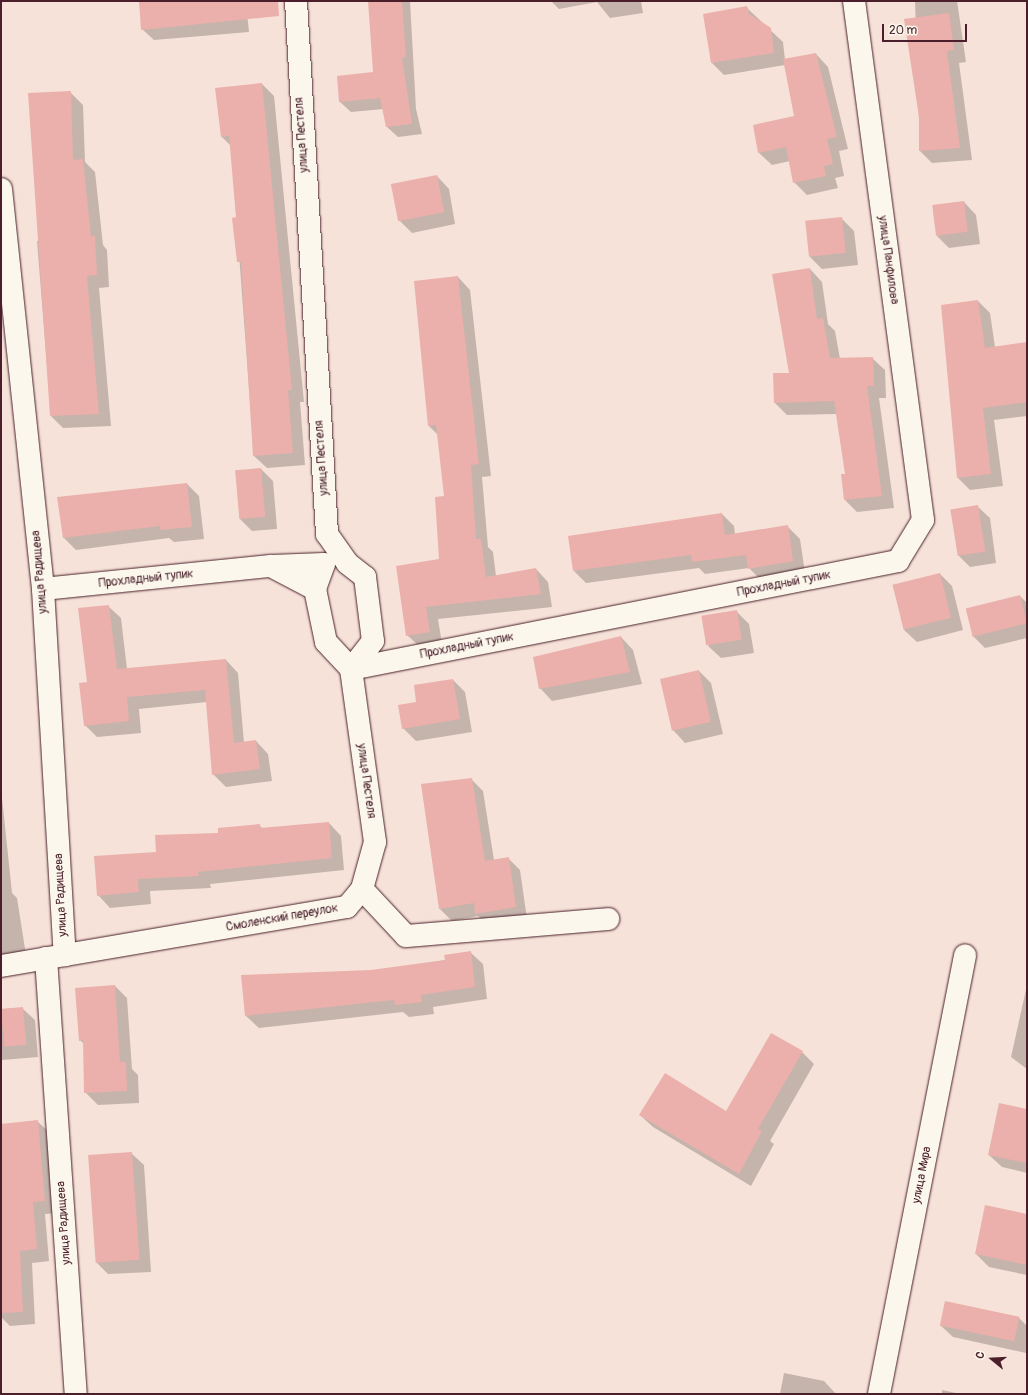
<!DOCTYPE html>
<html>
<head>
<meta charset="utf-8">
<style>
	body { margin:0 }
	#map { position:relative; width:1028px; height:1395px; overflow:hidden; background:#f6e2d8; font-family:Pangolin,sans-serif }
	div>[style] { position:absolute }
	.shadow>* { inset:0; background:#0003 }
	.building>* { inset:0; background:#ebb0ab; transform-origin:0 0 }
	.roads { filter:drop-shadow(0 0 1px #4a1f2b) drop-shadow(0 0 1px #4a1f2b) }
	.minor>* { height:22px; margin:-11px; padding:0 11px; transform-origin:11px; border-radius:11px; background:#fbf7ec }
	span { translate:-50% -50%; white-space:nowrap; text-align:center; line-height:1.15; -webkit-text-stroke:3.5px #fbf7ec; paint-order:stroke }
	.street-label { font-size:12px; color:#4a1f2b }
	.frame { position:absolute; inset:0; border:2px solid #4a1f2b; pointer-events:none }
	.north { position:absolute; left:972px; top:1339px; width:40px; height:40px; -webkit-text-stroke:3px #fbf7ec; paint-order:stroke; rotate:288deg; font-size:11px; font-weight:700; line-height:16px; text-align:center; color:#4a1f2b }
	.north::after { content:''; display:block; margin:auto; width:14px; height:18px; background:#4a1f2b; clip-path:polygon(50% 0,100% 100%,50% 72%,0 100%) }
	.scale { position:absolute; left:882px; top:24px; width:85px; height:18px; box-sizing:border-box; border:2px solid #4a1f2b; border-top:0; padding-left:5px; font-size:12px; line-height:14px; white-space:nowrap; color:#4a1f2b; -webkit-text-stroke:3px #fbf7ec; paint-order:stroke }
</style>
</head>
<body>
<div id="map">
	<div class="shadow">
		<div style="clip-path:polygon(140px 1px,297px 1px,246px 3px,249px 32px,154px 40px,142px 29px)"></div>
		<div style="clip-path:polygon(369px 1px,410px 1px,416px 109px,422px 134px,398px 137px,387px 127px,384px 109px,351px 112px,340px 102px,338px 77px,374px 73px)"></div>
		<div style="clip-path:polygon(551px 1px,641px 1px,643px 13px,610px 18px,597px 2px,559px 9px)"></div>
		<div style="clip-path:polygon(915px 1px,957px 1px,966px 62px,959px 63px,972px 160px,932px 163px,920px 151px)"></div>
		<div style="clip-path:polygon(747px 8px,783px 42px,785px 60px,816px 54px,828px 67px,848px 149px,839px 151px,844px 176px,835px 178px,838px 188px,807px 195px,794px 182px,790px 161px,772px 165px,759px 153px,795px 117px,785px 65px,724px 75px,712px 63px)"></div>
		<div style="clip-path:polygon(262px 84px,274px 96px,304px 402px,300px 402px,305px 465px,267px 468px,254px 456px,231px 146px,222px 137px,216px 89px)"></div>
		<div style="clip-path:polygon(70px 92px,83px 105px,85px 162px,95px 172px,103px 245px,107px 250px,109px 287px,99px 288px,111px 426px,63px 428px,51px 416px,37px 241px,41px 241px)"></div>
		<div style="clip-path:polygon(437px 176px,449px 189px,455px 224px,412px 233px,399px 220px)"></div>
		<div style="clip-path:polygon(964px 202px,976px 215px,980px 244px,949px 248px,937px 236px)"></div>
		<div style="clip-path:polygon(841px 218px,854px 231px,858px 265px,822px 269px,810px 257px)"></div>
		<div style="clip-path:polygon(810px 269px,822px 282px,828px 324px,835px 331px,840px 359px,872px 358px,885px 370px,886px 398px,879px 398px,894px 508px,857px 512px,845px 500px,847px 475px,837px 414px,787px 415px,775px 403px,790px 374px)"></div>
		<div style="clip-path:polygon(458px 277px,470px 290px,491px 476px,482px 477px,488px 547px,493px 552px,496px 576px,536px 569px,548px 582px,552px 607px,438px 619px,442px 644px,420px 647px,407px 635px,440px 559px,445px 497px,438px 435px,429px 426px)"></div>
		<div style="clip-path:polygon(978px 301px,990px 313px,995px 347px,1027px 343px,1027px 416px,994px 420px,1003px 486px,970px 490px,958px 478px)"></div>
		<div style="clip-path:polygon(261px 469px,273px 481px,277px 529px,252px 531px,240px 519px)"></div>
		<div style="clip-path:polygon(187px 484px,199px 496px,204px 539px,174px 542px,169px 538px,76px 550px,64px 538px,58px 498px)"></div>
		<div style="clip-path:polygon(977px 506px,990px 518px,996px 563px,970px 567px,958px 555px)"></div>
		<div style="clip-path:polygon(722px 514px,734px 526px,735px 535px,787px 526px,800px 539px,805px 573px,762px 581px,749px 568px,705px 574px,699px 568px,586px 583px,574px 571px)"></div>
		<div style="clip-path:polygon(940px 574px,952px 586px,963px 630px,917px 642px,904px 630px)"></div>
		<div style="clip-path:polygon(1020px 596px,1027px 603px,1027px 638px,985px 648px,972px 635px)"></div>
		<div style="clip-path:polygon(108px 606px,121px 618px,127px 669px,226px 660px,238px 673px,244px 743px,256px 741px,268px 754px,272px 781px,226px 787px,213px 774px,207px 702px,139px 709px,141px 733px,97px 737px,85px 725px,88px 683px)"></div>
		<div style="clip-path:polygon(736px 611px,749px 624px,754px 653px,721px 658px,708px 646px)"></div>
		<div style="clip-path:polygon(621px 637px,633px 650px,642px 684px,552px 701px,540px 688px)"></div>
		<div style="clip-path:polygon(699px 671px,711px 683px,723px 734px,685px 743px,673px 730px)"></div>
		<div style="clip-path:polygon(453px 680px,465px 692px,472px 732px,416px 741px,403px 728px)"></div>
		<div style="clip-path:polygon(471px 779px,483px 791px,494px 860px,508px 858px,520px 870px,527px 919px,488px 925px,478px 916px,452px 921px,440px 909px,423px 785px)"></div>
		<div style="clip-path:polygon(1px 788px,12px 893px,17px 898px,26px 955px,1px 959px)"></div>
		<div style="clip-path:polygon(329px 823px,341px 836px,344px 870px,210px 884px,211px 888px,150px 891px,151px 904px,110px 908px,98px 895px,157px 853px,259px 825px,263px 829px)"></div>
		<div style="clip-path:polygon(470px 952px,483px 964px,487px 999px,433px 1007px,434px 1014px,409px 1017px,403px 1012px,259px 1028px,246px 1016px,371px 971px,446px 960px)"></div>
		<div style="clip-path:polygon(1027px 985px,1027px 1069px,1011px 1057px)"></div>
		<div style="clip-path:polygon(115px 986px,127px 998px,132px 1069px,138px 1075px,139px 1103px,98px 1105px,85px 1092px,84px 1044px,80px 1040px)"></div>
		<div style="clip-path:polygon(22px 1008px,35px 1020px,38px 1057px,2px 1060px,1px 1009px)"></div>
		<div style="clip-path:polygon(802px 1052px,814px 1064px,770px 1141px,774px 1144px,751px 1186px,653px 1127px,640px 1115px,727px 1113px)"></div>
		<div style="clip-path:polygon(1027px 1110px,1027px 1173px,1002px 1167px,989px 1155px)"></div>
		<div style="clip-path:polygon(37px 1121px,50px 1133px,57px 1213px,45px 1214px,49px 1261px,32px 1263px,35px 1324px,10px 1326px,1px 1317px,1px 1125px)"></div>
		<div style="clip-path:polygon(131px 1153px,144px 1165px,151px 1272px,108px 1274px,96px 1262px)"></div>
		<div style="clip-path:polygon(1027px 1215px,1027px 1275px,989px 1267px,976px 1254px)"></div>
		<div style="clip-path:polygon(1019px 1318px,1027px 1326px,1026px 1353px,953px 1337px,940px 1325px)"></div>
		<div style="clip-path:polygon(784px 1373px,824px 1381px,836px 1394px,780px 1394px)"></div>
		<div style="clip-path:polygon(942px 1390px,961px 1394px,942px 1394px)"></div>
	</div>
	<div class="building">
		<div style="clip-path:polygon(139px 1px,278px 1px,279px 16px,141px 30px)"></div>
		<div style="clip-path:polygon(368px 1px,402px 1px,406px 57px,402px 58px,412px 124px,386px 127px,380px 98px,339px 102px,337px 76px,373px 72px)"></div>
		<div style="clip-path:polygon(747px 6px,749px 14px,771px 28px,774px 53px,711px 63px,703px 14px)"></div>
		<div style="clip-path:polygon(949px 13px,954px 50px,947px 51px,960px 148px,919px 151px,919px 117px,904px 19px)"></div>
		<div style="clip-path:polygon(816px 53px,837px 137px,827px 139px,833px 164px,824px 166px,826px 176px,793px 183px,786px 147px,758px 153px,753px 125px,794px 116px,783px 59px)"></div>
		<div style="clip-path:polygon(262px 83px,292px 390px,288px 390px,293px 453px,253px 456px,241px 262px,237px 262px,232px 218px,236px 217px,229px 136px,221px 137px,215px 88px)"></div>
		<div style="clip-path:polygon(71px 91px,73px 160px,83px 159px,91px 237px,95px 236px,97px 275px,87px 276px,99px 414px,50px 416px,28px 93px)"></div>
		<div style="left:437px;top:175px;width:38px;height:47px;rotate:79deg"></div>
		<div style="left:964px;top:201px;width:31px;height:32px;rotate:83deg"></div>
		<div style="left:842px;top:217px;width:36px;height:37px;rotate:84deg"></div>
		<div style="clip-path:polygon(810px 268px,817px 319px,823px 318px,830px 358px,873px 357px,874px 386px,867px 386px,882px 496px,844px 500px,841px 474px,845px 474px,834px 401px,774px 403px,773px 373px,789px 373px,772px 274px)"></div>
		<div style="clip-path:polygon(458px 276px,479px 464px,471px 465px,476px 539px,481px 539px,486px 577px,536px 568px,541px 594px,426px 607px,430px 632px,406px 636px,396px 566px,439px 559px,435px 497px,444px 496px,436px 425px,428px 426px,414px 281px)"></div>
		<div style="clip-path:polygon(978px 300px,985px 348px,1027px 342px,1027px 402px,983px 408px,991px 474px,957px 478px,941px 305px)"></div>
		<div style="left:261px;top:468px;width:49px;height:26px;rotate:85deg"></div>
		<div style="clip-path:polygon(187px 483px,192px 527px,160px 530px,160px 526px,63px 538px,57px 497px)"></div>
		<div style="left:978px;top:505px;width:47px;height:28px;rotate:81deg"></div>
		<div style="clip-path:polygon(722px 513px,725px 535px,788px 525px,793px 561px,748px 569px,746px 555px,692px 562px,691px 555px,573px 571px,568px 536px)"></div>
		<div style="left:940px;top:573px;width:46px;height:49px;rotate:76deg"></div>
		<div style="left:1020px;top:595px;width:29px;height:56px;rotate:76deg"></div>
		<div style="clip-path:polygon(109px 605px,117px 669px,226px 659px,234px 743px,256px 740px,260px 769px,212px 775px,205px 690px,127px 697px,129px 721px,84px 726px,79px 683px,87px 682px,78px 608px)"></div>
		<div style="left:737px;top:610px;width:30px;height:36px;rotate:81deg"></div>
		<div style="clip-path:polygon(621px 636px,630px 672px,539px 689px,533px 657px)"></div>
		<div style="left:699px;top:670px;width:53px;height:40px;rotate:77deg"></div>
		<div style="clip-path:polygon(453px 679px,460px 719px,402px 729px,398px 705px,416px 702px,414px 685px)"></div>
		<div style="clip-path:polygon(472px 778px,485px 861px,509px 857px,516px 907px,475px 914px,474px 903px,439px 909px,421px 784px)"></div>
		<div style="clip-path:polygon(329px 822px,332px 858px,198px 872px,199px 876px,138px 879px,139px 892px,97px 896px,94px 856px,156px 852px,155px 835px,218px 833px,218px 828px,260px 824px,260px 828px)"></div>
		<div style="clip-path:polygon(471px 951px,475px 987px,421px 995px,422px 1002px,395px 1005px,394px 1000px,245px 1016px,241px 975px,371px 970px,445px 960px,444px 955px)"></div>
		<div style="clip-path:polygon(115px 985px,120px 1062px,126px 1062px,127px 1091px,84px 1093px,83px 1040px,79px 1041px,75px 988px)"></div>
		<div style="left:23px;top:1007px;width:38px;height:22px;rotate:85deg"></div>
		<div style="clip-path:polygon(771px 1033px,803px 1051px,758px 1129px,762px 1131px,739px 1174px,639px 1115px,665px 1073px,726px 1111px)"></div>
		<div style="clip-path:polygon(999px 1103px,1027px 1109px,1027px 1163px,988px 1155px)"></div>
		<div style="clip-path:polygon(38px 1120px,45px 1201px,33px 1202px,37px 1249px,20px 1251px,23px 1312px,1px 1313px,1px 1124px)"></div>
		<div style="left:132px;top:1152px;width:108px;height:44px;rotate:86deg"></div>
		<div style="clip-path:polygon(985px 1205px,1027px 1214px,1027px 1265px,975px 1254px)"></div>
		<div style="left:945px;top:1301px;width:76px;height:25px;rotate:12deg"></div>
	</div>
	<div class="roads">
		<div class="minor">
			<div style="left:296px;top:1px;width:534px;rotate:86.67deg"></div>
			<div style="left:327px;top:534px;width:35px;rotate:55deg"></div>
			<div style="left:347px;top:563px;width:23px;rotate:38deg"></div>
			<div style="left:365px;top:577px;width:64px;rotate:82.9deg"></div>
			<div style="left:373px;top:641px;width:36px;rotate:128deg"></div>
			<div style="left:351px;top:669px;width:175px;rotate:82.1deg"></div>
			<div style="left:375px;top:842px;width:49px;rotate:105.5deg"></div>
			<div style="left:1px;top:189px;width:402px;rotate:84deg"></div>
			<div style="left:43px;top:589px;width:367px;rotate:86.6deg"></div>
			<div style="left:272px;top:566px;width:52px;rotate:-2.2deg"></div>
			<div style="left:324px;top:564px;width:27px;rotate:110deg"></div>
			<div style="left:43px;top:589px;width:229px;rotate:-5.8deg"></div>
			<div style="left:271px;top:566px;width:50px;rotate:27.6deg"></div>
			<div style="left:315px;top:589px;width:54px;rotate:78.3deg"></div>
			<div style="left:326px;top:642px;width:37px;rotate:47deg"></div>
			<div style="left:351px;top:669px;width:558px;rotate:-11.17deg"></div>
			<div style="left:898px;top:561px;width:48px;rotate:-58.6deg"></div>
			<div style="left:923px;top:520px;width:524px;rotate:-97.57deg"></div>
			<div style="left:46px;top:958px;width:436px;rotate:86.1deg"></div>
			<div style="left:1px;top:966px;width:351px;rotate:-9.7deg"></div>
			<div style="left:347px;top:907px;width:23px;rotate:-50deg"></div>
			<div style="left:362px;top:889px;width:64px;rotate:46.9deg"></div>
			<div style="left:406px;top:936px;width:203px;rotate:-4.8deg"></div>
			<div style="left:879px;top:1394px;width:447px;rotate:-78.9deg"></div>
		</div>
	</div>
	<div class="street-label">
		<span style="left:302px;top:135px;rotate:-94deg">улица Пестеля</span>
		<span style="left:888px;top:260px;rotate:82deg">улица Панфилова</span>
		<span style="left:322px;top:458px;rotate:-94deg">улица Пестеля</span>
		<span style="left:40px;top:572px;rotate:-95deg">улица Радищева</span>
		<span style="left:146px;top:579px;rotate:-6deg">Прохладный тупик</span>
		<span style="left:784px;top:584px;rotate:-11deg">Прохладный тупик</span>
		<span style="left:467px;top:646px;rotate:-11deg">Прохладный тупик</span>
		<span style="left:366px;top:781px;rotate:82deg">улица Пестеля</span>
		<span style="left:61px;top:895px;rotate:-93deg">улица Радищева</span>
		<span style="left:282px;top:918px;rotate:-10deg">Смоленский переулок</span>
		<span style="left:922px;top:1175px;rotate:-79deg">улица Мира</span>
		<span style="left:64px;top:1223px;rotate:-94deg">улица Радищева</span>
	</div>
	<div class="frame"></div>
	<div class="north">С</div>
	<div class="scale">20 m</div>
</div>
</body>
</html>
